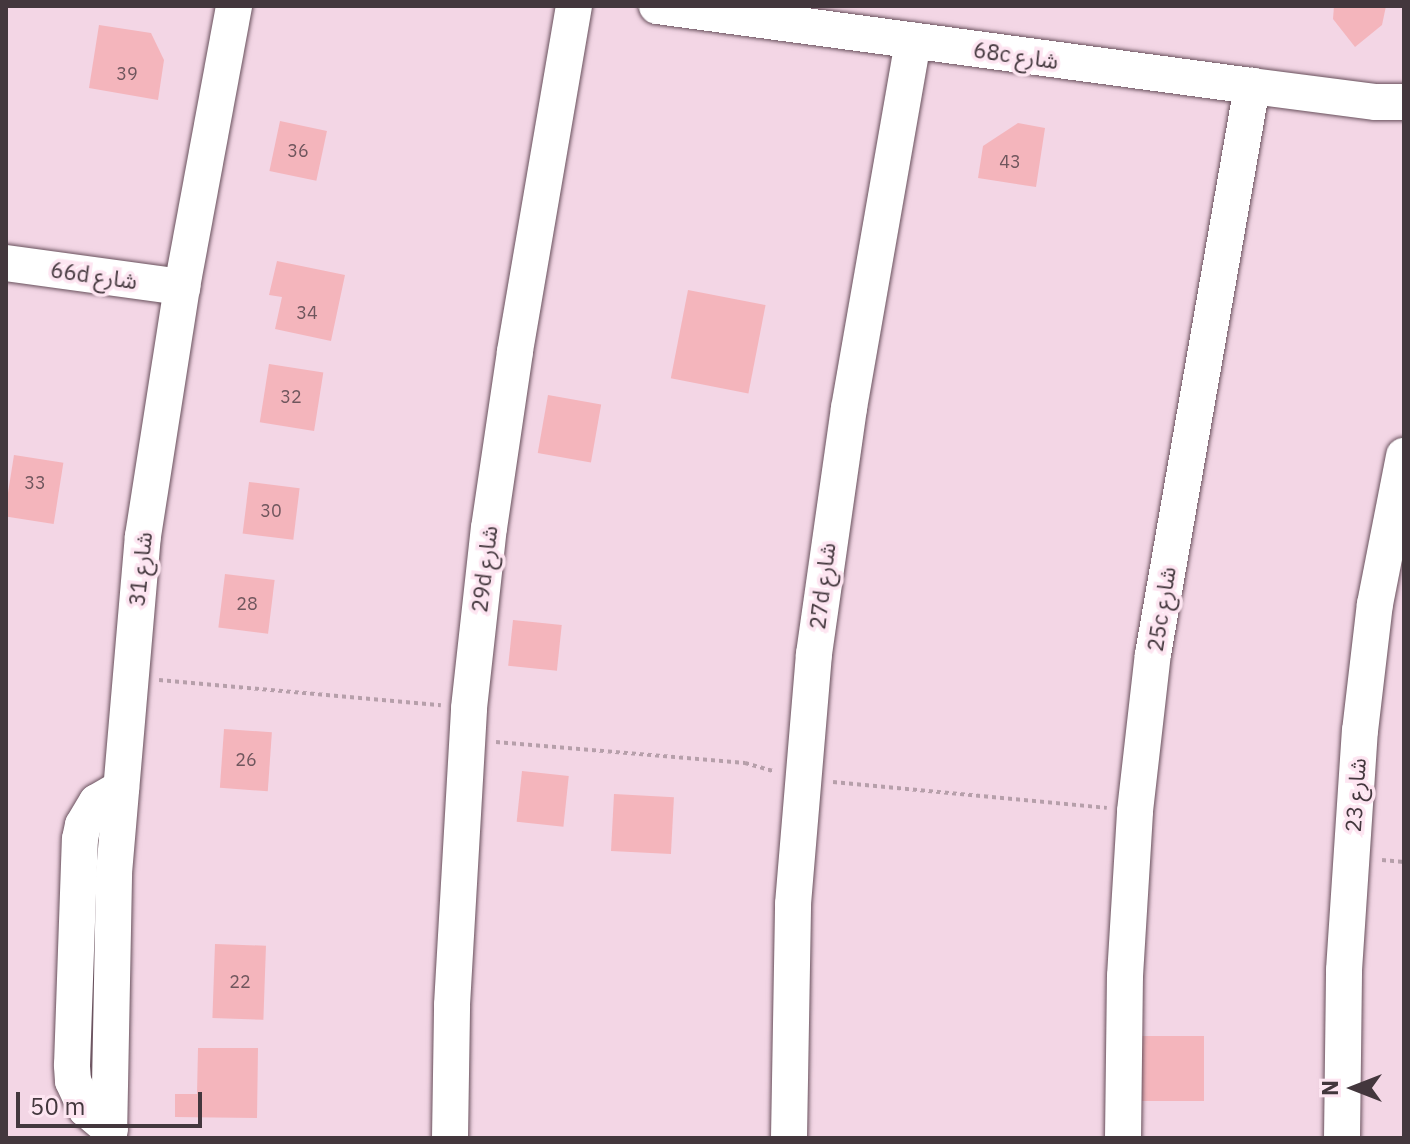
<!DOCTYPE html>
<html>
<head>
<meta charset="utf-8">
<style>
	body { margin:0 }
	#map { position:relative; width:1410px; height:1144px; overflow:hidden; background:#f3d6e5; font-family:"IBM Plex Sans","Noto Sans Arabic",sans-serif }
	div>[style] { position:absolute }
	.building>* { inset:0; background:#f4b5bc; transform-origin:0 0 }
	.path>* { height:4px; margin-top:-2px; transform-origin:0; background:repeating-linear-gradient(90deg,#b69faa 0 4px,transparent 0 8px) }
	.roads { filter:drop-shadow(0 0 2px #68505c) drop-shadow(0 0 2px #68505c) }
	.minor>* { height:36px; margin:-18px; padding:0 18px; transform-origin:18px; border-radius:18px; background:#fff }
	span { translate:-50% -50%; white-space:nowrap; text-align:center; line-height:1.15; -webkit-text-stroke:7px #fde5f1; paint-order:stroke }
	.number-label { font-size:18px; color:#6f565d }
	.number-label span { -webkit-text-stroke-width:0 }
	.street-label { font-size:22px; color:#43373d }
	.frame { position:absolute; inset:0; border:8px solid #43373d; pointer-events:none }
	.north { position:absolute; left:1314px; top:1048px; width:80px; height:80px; -webkit-text-stroke:6px #fde5f1; paint-order:stroke; rotate:270deg; font-size:22px; font-weight:700; line-height:32px; text-align:center; color:#43373d }
	.north::after { content:''; display:block; margin:auto; width:28px; height:36px; background:#43373d; clip-path:polygon(50% 0,100% 100%,50% 72%,0 100%) }
	.scale { position:absolute; left:16px; top:1092px; width:186px; height:36px; box-sizing:border-box; border:4px solid #43373d; border-top:0; padding-left:10px; font-size:24px; line-height:28px; white-space:nowrap; color:#43373d; -webkit-text-stroke:6px #fde5f1; paint-order:stroke }
</style>
</head>
<body>
<div id="map">
	<div class="building">
		<div style="clip-path:polygon(1334px 6px,1386px 6px,1382px 25px,1355px 47px,1333px 19px)"></div>
		<div style="clip-path:polygon(99px 25px,151px 33px,164px 60px,158px 100px,89px 88px)"></div>
		<div style="left:280px;top:121px;width:48px;height:51px;rotate:12deg"></div>
		<div style="clip-path:polygon(1018px 123px,1045px 128px,1036px 187px,978px 178px,983px 146px)"></div>
		<div style="clip-path:polygon(277px 261px,345px 275px,331px 341px,275px 329px,282px 297px,269px 295px)"></div>
		<div style="left:688px;top:290px;width:79px;height:90px;rotate:11deg"></div>
		<div style="left:269px;top:364px;width:55px;height:59px;rotate:9deg"></div>
		<div style="left:548px;top:395px;width:54px;height:59px;rotate:10deg"></div>
		<div style="left:14px;top:455px;width:50px;height:62px;rotate:9deg"></div>
		<div style="left:249px;top:482px;width:51px;height:52px;rotate:7deg"></div>
		<div style="left:225px;top:574px;width:50px;height:54px;rotate:7deg"></div>
		<div style="left:513px;top:620px;width:49px;height:46px;rotate:6deg"></div>
		<div style="left:224px;top:729px;width:48px;height:59px;rotate:4deg"></div>
		<div style="left:522px;top:771px;width:47px;height:51px;rotate:6deg"></div>
		<div style="left:614px;top:794px;width:60px;height:57px;rotate:3deg"></div>
		<div style="left:215px;top:944px;width:51px;height:74px;rotate:2deg"></div>
		<div style="left:1142px;top:1036px;width:62px;height:65px"></div>
		<div style="clip-path:polygon(198px 1048px,258px 1048px,257px 1118px,175px 1117px,175px 1094px,197px 1094px)"></div>
	</div>
	<div class="path">
		<div style="left:159px;top:680px;width:283px;rotate:5.1deg"></div>
		<div style="left:496px;top:742px;width:250px;rotate:4.8deg"></div>
		<div style="left:745px;top:763px;width:29px;rotate:16deg"></div>
		<div style="left:833px;top:782px;width:275px;rotate:5.4deg"></div>
		<div style="left:1382px;top:860px;width:22px;rotate:5deg"></div>
	</div>
	<div class="roads">
		<div class="minor">
			<div style="left:657px;top:6px;width:600px;rotate:7.66deg"></div>
			<div style="left:1252px;top:86px;width:125px;rotate:7.4deg"></div>
			<div style="left:1376px;top:102px;width:28px"></div>
			<div style="left:6px;top:263px;width:178px;rotate:7.8deg"></div>
			<div style="left:110px;top:1129px;width:31px;rotate:-140deg"></div>
			<div style="left:86px;top:1109px;width:31px;rotate:-115deg"></div>
			<div style="left:73px;top:1081px;width:16px;rotate:-94deg"></div>
			<div style="left:72px;top:1065px;width:226px;rotate:-88deg"></div>
			<div style="left:80px;top:839px;width:14px;rotate:-78deg"></div>
			<div style="left:83px;top:825px;width:27px;rotate:-59deg"></div>
			<div style="left:97px;top:802px;width:28px;rotate:-30deg"></div>
			<div style="left:109px;top:1138px;width:265px;rotate:-88.9deg"></div>
			<div style="left:114px;top:873px;width:338px;rotate:-85.1deg"></div>
			<div style="left:143px;top:536px;width:252px;rotate:-81.1deg"></div>
			<div style="left:182px;top:287px;width:286px;rotate:-79.5deg"></div>
			<div style="left:450px;top:1138px;width:133px;rotate:-89.1deg"></div>
			<div style="left:452px;top:1005px;width:297px;rotate:-86.7deg"></div>
			<div style="left:469px;top:708px;width:181px;rotate:-83.7deg"></div>
			<div style="left:489px;top:528px;width:179px;rotate:-81.6deg"></div>
			<div style="left:515px;top:351px;width:350px;rotate:-80.3deg"></div>
			<div style="left:789px;top:1138px;width:234px;rotate:-89deg"></div>
			<div style="left:793px;top:904px;width:251px;rotate:-85.2deg"></div>
			<div style="left:814px;top:654px;width:248px;rotate:-81.9deg"></div>
			<div style="left:849px;top:408px;width:373px;rotate:-80.1deg"></div>
			<div style="left:1123px;top:1138px;width:162px;rotate:-89.3deg"></div>
			<div style="left:1125px;top:976px;width:165px;rotate:-86.5deg"></div>
			<div style="left:1135px;top:811px;width:158px;rotate:-83.5deg"></div>
			<div style="left:1153px;top:654px;width:577px;rotate:-80.11deg"></div>
			<div style="left:1342px;top:1138px;width:168px;rotate:-89.3deg"></div>
			<div style="left:1344px;top:970px;width:240px;rotate:-86.2deg"></div>
			<div style="left:1360px;top:731px;width:128px;rotate:-83.3deg"></div>
			<div style="left:1375px;top:604px;width:151px;rotate:-78.9deg"></div>
		</div>
	</div>
	<div class="number-label">
		<span style="left:127px;top:74px">39</span>
		<span style="left:298px;top:151px">36</span>
		<span style="left:1010px;top:162px">43</span>
		<span style="left:307px;top:313px">34</span>
		<span style="left:291px;top:397px">32</span>
		<span style="left:35px;top:483px">33</span>
		<span style="left:271px;top:511px">30</span>
		<span style="left:247px;top:604px">28</span>
		<span style="left:246px;top:760px">26</span>
		<span style="left:240px;top:982px">22</span>
	</div>
	<div class="street-label">
		<span style="left:1016px;top:55px;rotate:8deg">68c شارع</span>
		<span style="left:94px;top:275px;rotate:8deg">66d شارع</span>
		<span style="left:140px;top:569px;rotate:-84deg">شارع 31</span>
		<span style="left:484px;top:569px;rotate:-83deg">29d شارع</span>
		<span style="left:822px;top:586px;rotate:-83deg">27d شارع</span>
		<span style="left:1161px;top:609px;rotate:-81deg">25c شارع</span>
		<span style="left:1355px;top:795px;rotate:-86deg">شارع 23</span>
	</div>
	<div class="frame"></div>
	<div class="north">N</div>
	<div class="scale">50 m</div>
</div>
</body>
</html>
